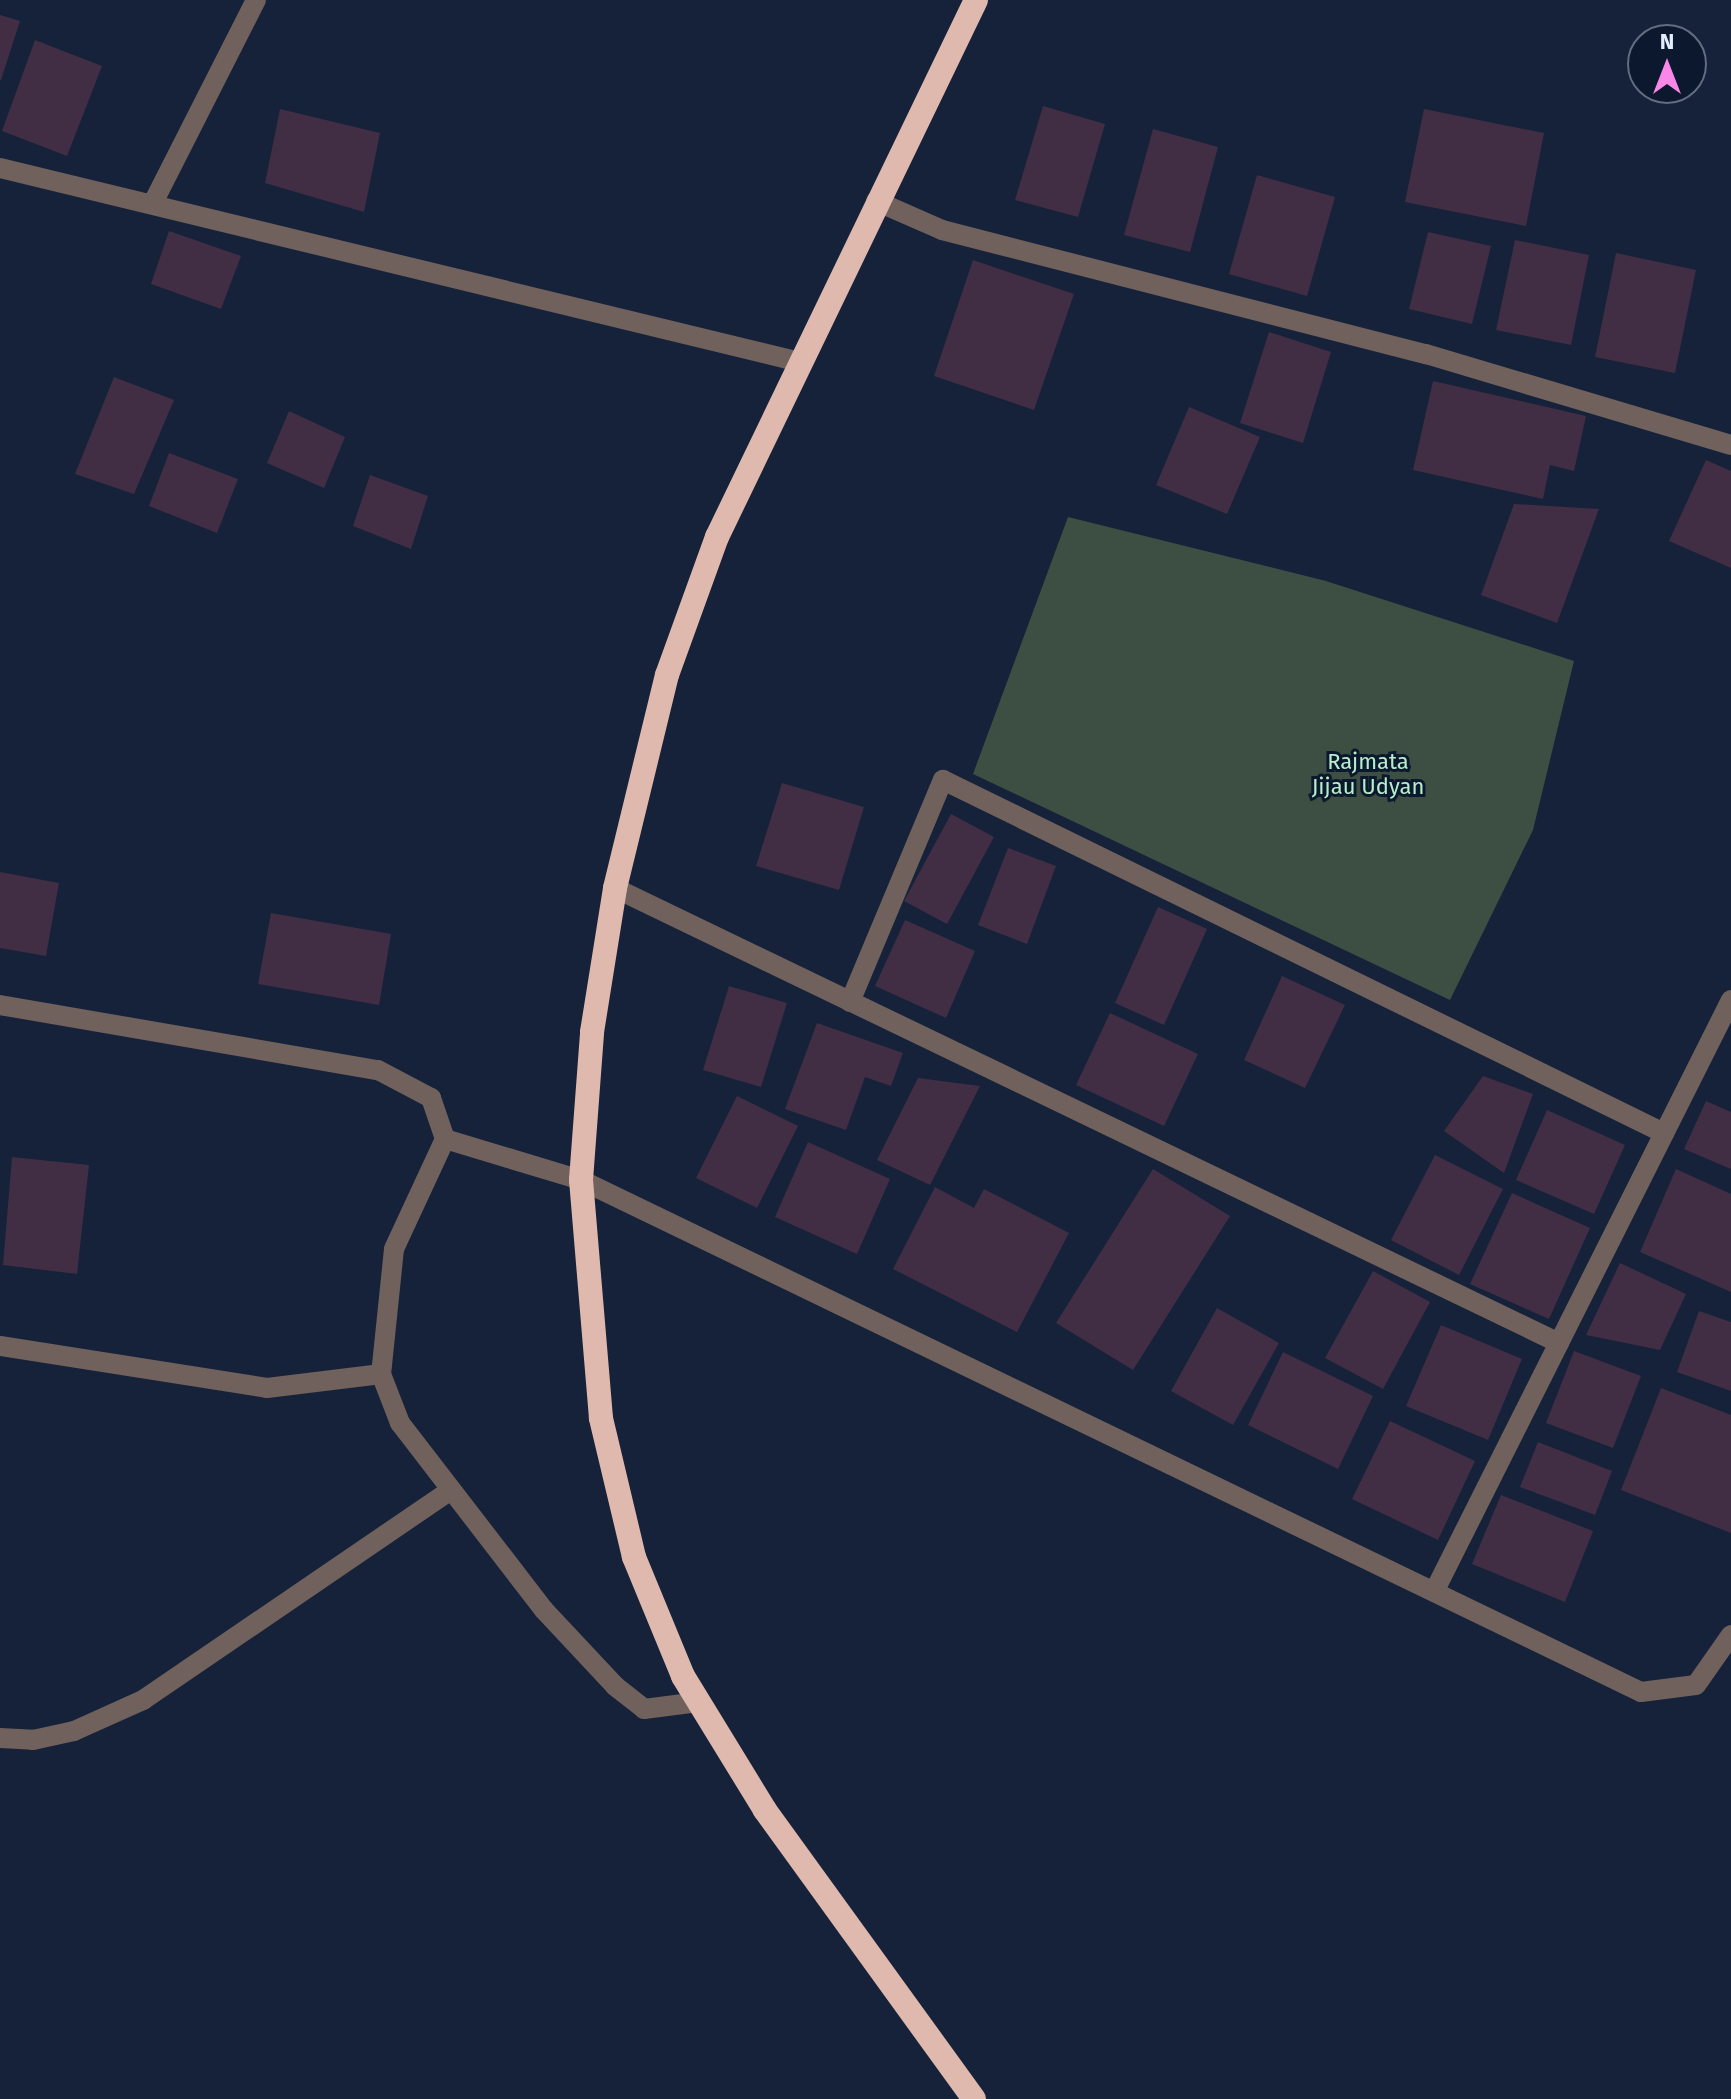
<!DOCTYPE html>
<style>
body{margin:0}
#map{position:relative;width:1731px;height:2099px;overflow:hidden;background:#152239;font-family:"Fira Sans",sans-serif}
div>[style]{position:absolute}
.green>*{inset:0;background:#3d4f43}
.building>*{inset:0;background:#412e45}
.street>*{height:20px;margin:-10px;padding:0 10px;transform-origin:10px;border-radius:10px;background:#70615c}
.highway>*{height:24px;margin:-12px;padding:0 12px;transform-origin:12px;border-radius:12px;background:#dfb9ad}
span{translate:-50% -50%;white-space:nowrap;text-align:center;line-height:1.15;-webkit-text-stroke:6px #0c182e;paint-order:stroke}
.park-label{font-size:22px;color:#b6eec9}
.north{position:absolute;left:1627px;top:24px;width:80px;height:80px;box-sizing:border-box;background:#0c182e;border:2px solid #626d81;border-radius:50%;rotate:0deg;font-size:22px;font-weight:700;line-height:32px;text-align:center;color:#e4edfd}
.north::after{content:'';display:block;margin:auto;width:28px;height:36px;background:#f987e8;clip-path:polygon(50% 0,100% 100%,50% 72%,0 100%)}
</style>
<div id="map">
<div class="green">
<i style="clip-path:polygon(1068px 517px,1326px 581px,1574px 661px,1533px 830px,1450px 1000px,973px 774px)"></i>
</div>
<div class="building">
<i style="clip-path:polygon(0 15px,20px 21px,1px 80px,0 80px)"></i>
<i style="clip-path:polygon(35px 40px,102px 66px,67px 156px,2px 131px)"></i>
<i style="clip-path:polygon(1043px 106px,1105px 124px,1078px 217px,1015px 200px)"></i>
<i style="clip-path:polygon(280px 109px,380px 133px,364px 212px,265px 183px)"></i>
<i style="clip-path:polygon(1424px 109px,1544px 133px,1526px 226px,1405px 202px)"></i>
<i style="clip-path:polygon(1153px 129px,1218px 147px,1190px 252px,1124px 235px)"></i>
<i style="clip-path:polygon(1257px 175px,1335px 197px,1307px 296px,1229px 274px)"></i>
<i style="clip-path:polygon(169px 231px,241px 256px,221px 309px,151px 284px)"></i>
<i style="clip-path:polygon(1428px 232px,1491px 246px,1472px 324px,1409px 309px)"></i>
<i style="clip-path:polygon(1515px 240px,1589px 255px,1571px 345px,1496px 330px)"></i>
<i style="clip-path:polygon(1616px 253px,1696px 270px,1675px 373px,1595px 357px)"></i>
<i style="clip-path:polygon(973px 260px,1074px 294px,1034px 410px,934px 376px)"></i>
<i style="clip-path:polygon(1269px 332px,1331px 352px,1303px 443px,1240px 423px)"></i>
<i style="clip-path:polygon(114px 377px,174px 400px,134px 494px,75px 474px)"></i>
<i style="clip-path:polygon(1433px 381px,1586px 416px,1574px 471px,1550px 465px,1543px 499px,1413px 470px)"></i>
<i style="clip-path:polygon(1189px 407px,1260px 437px,1227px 514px,1156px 485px)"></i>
<i style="clip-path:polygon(289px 411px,345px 437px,324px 488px,267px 463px)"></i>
<i style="clip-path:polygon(169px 453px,238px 479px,217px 533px,149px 506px)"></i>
<i style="clip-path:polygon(1706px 460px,1731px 471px,1731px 568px,1669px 541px)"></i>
<i style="clip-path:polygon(370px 475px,428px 496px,411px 549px,353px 526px)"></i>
<i style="clip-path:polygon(1514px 504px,1599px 509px,1557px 623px,1481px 595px)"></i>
<i style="clip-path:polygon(782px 783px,864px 807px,839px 890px,756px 866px)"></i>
<i style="clip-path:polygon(951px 814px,994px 837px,947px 924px,904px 901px)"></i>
<i style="clip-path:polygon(1008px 848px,1056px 866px,1027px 944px,978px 925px)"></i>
<i style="clip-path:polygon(0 872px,59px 883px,46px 956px,0 948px)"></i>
<i style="clip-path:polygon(1158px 907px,1207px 929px,1164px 1025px,1115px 1003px)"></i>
<i style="clip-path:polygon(271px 913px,391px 934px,379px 1005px,258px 984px)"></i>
<i style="clip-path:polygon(905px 920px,975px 951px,946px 1018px,875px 986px)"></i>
<i style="clip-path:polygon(1282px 976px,1345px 1005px,1305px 1088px,1244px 1060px)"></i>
<i style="clip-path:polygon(729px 986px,787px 1003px,761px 1087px,703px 1070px)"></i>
<i style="clip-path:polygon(1110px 1013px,1198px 1054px,1164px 1126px,1076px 1085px)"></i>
<i style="clip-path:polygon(817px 1023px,903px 1053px,891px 1086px,865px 1077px,846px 1130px,785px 1109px)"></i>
<i style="clip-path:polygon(1483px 1076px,1533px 1094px,1504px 1173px,1444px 1131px)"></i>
<i style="clip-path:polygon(918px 1078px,980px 1086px,930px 1185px,877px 1160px)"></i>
<i style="clip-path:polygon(737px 1096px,798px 1126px,757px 1208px,696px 1178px)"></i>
<i style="clip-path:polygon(1706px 1101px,1731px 1112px,1731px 1169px,1684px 1149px)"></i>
<i style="clip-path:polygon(1547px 1110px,1625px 1145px,1594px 1214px,1516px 1180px)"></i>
<i style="clip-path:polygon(808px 1142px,890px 1179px,857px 1254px,775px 1217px)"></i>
<i style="clip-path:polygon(1435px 1155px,1503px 1189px,1459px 1275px,1391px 1240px)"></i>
<i style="clip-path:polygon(12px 1157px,89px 1165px,77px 1274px,3px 1265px)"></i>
<i style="clip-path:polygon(1153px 1169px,1230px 1216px,1133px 1370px,1056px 1323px)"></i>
<i style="clip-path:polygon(1676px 1169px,1731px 1194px,1731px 1292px,1640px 1252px)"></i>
<i style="clip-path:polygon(935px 1187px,974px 1208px,984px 1189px,1069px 1233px,1017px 1332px,893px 1269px)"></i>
<i style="clip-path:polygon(1512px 1193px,1590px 1228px,1549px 1319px,1470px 1284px)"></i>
<i style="clip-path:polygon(1620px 1263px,1686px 1294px,1660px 1350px,1586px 1335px)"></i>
<i style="clip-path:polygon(1373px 1271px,1430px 1302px,1383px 1389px,1325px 1358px)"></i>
<i style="clip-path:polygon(1217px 1308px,1279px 1343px,1233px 1425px,1171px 1391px)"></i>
<i style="clip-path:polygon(1699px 1311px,1731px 1322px,1731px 1391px,1677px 1372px)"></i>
<i style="clip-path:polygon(1441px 1325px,1522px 1359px,1488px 1440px,1406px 1406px)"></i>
<i style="clip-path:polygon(1574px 1351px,1641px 1376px,1613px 1448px,1546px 1423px)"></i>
<i style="clip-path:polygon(1283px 1352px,1373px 1396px,1338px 1469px,1248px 1425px)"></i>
<i style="clip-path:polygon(1661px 1388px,1731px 1415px,1731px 1533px,1621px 1490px)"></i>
<i style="clip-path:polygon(1390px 1421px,1475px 1461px,1438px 1540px,1352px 1499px)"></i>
<i style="clip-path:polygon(1538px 1442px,1612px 1471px,1595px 1515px,1520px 1487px)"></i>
<i style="clip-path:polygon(1501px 1495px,1593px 1531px,1565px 1602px,1472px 1564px)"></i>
</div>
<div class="street">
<i style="left:0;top:168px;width:823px;rotate:13.63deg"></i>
<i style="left:154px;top:201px;width:225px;rotate:-63.1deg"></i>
<i style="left:876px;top:201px;width:72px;rotate:23.7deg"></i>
<i style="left:942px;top:230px;width:500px;rotate:14.4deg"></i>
<i style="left:1426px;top:354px;width:318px;rotate:16.6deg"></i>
<i style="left:615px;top:888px;width:1048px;rotate:25.73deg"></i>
<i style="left:850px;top:1002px;width:241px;rotate:-67.3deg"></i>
<i style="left:943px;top:780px;width:803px;rotate:26.09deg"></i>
<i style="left:0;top:1005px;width:384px;rotate:9.8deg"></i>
<i style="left:378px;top:1070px;width:60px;rotate:27.8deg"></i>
<i style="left:431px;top:1098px;width:43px;rotate:71.1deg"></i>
<i style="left:445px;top:1139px;width:121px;rotate:114.9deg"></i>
<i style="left:394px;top:1249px;width:126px;rotate:95.9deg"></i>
<i style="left:381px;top:1374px;width:53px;rotate:68.8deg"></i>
<i style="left:400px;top:1423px;width:236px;rotate:52.4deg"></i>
<i style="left:544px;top:1610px;width:104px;rotate:46.9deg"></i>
<i style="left:615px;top:1686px;width:37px;rotate:38deg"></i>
<i style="left:644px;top:1709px;width:55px;rotate:-7.3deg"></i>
<i style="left:445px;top:1139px;width:142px;rotate:16.8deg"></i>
<i style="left:581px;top:1180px;width:1177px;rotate:25.78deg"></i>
<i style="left:1641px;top:1692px;width:55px;rotate:-7.3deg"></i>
<i style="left:1696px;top:1685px;width:61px;rotate:-55deg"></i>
<i style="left:0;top:1346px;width:270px;rotate:8.9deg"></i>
<i style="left:267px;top:1388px;width:115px;rotate:-7deg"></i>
<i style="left:1435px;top:1590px;width:660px;rotate:-63.36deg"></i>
<i style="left:0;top:1738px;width:33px;rotate:3deg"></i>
<i style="left:33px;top:1740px;width:42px;rotate:-12.4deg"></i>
<i style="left:74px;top:1731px;width:76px;rotate:-24.2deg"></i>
<i style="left:143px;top:1700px;width:371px;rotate:-34.3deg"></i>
</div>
<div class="highway">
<i style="left:974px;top:2099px;width:357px;rotate:-125.9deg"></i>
<i style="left:765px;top:1810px;width:157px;rotate:-121.5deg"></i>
<i style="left:683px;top:1676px;width:129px;rotate:-112.4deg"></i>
<i style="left:634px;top:1557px;width:143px;rotate:-103.4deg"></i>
<i style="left:601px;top:1418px;width:239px;rotate:-94.8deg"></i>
<i style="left:581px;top:1180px;width:148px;rotate:-85.7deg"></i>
<i style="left:592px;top:1032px;width:146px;rotate:-80.9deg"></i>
<i style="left:615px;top:888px;width:219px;rotate:-76.3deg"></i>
<i style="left:667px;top:675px;width:147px;rotate:-70.1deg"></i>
<i style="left:717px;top:537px;width:596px;rotate:-64.25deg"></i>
</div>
<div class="park-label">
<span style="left:1368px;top:774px">Rajmata<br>Jijau Udyan</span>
</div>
<div class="north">N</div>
</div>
